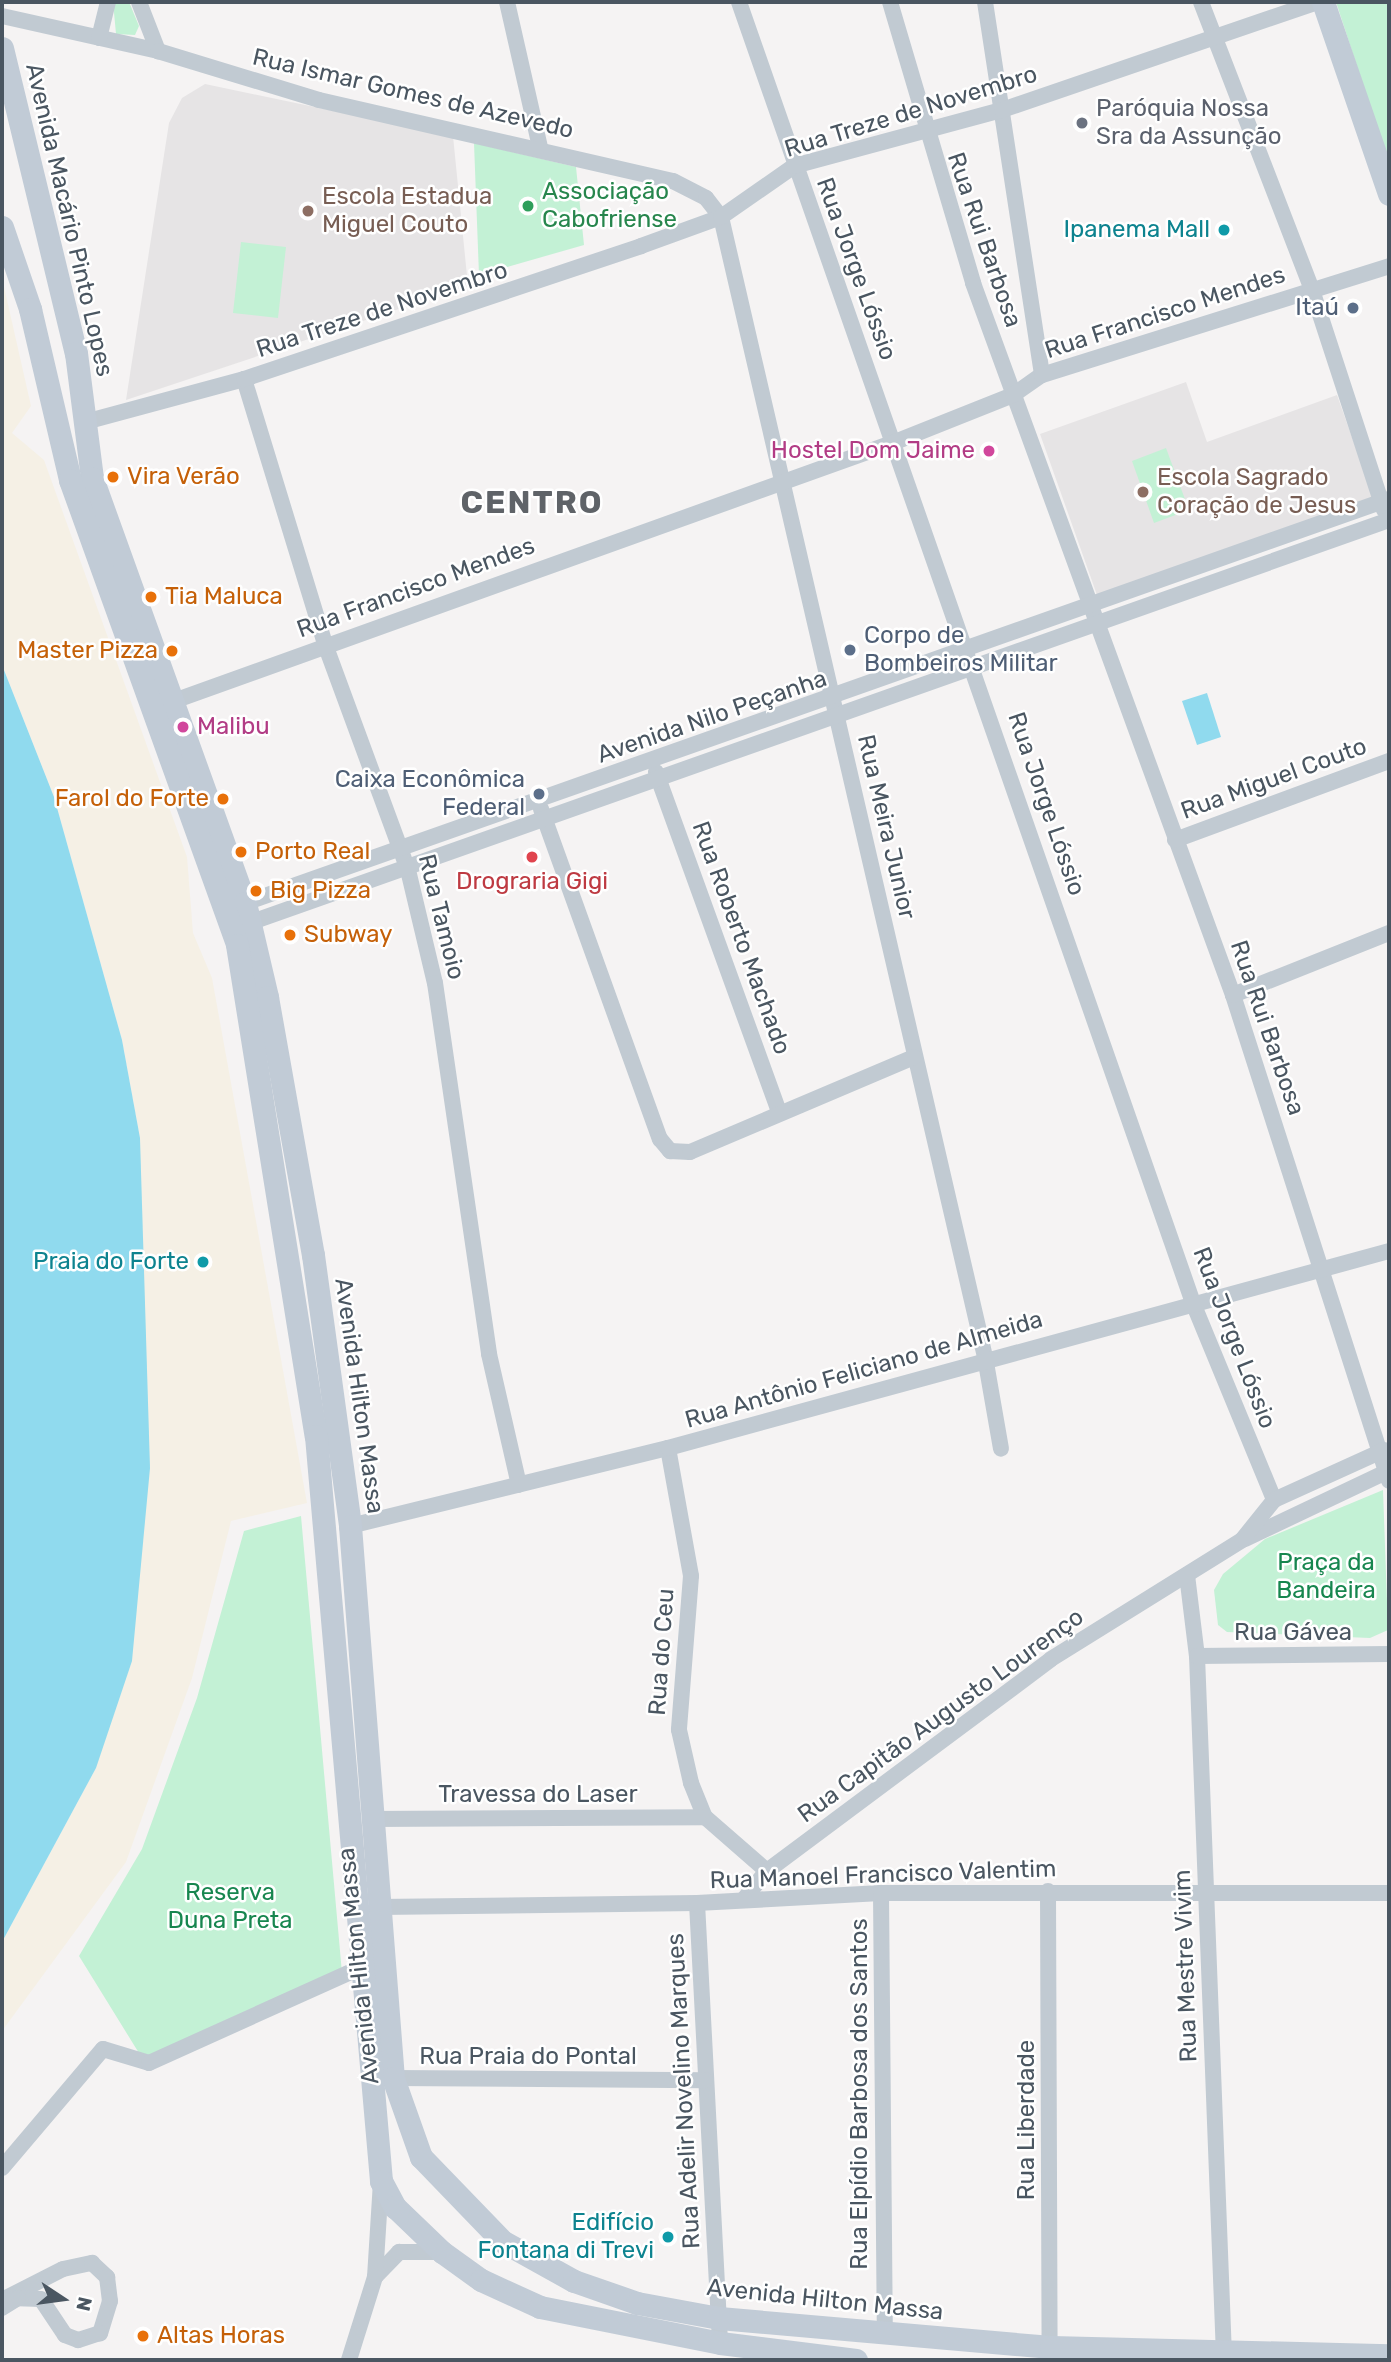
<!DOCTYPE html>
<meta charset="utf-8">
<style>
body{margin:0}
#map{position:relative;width:1391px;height:2362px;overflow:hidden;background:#f5f3f3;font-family:Rubik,sans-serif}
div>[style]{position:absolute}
.education>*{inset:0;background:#e6e4e5}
.green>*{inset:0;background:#c3f1d5}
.sand>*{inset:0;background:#f5f0e5}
.water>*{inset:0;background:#90daee}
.street>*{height:16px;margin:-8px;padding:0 8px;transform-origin:8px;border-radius:8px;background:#c1cad2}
.secondary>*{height:23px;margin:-11.5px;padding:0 11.5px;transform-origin:11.5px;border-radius:11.5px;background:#c1cbd6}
.dots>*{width:19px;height:19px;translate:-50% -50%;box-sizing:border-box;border:4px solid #fff;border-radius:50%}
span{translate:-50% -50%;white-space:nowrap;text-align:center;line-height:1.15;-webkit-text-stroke:5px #fff;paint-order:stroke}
.street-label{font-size:24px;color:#4a5661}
.worship-label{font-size:24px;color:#5b616d}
.left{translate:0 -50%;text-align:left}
.leisure-label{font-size:24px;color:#27864d}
.education-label{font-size:24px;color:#785e54}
.culture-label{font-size:24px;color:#0d838f}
.right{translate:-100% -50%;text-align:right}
.service-label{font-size:24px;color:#4e5e75}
.hotel-label{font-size:24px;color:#b23c85}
.food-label{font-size:24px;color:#c56008}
.health-label{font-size:24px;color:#be3a42}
.park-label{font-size:24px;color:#17864f}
.district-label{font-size:32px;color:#5f6368;font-weight:700;letter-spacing:2px}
.frame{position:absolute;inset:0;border:4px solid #4a5661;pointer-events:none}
.north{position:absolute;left:28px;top:2264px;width:70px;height:70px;-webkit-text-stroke:5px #fff;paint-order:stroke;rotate:103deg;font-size:19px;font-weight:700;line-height:28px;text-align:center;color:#4a5661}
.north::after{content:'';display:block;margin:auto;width:24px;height:32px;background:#4a5661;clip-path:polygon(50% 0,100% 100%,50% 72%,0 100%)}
</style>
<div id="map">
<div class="education">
<i style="clip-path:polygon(205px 84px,453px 136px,468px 286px,126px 400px,169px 123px,182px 98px)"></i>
<i style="clip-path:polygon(1186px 382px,1207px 442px,1337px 395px,1373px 497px,1097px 595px,1040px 434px)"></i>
</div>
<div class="green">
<i style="clip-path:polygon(113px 2px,129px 2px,139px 26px,135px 35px,116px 34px)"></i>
<i style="clip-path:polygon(1336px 2px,1389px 2px,1389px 164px)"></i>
<i style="clip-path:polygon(474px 143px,576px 167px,584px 245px,479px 275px)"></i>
<i style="clip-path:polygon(241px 242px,286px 247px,278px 318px,233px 313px)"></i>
<i style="clip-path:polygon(1166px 448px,1189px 510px,1154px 523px,1132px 461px)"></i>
<i style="clip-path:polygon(1383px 1490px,1388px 1630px,1370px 1638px,1227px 1632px,1218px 1625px,1214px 1590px,1223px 1574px,1265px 1539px)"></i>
<i style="clip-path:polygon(301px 1516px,342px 1973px,142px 2058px,79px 1956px,142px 1849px,197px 1698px,244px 1531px)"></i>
</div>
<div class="sand">
<i style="clip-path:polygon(2px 278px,31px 406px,12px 433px,44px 460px,187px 857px,193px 933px,212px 978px,307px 1503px,231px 1521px,192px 1678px,126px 1862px,2px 2031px,2px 1942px,96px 1768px,140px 1138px,122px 1040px,54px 797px,2px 665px)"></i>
</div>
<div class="water">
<i style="clip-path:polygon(2px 665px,54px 797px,122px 1040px,140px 1138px,150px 1468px,132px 1661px,96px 1768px,2px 1942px)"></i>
<i style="clip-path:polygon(1207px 693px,1221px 737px,1197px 745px,1182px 701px)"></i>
</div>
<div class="street">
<i style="left:139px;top:2px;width:53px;rotate:68.8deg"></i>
<i style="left:507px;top:2px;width:149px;rotate:77.2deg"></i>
<i style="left:739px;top:2px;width:1378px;rotate:70.76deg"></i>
<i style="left:1193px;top:1303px;width:213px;rotate:67.6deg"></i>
<i style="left:890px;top:2px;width:293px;rotate:73.5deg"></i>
<i style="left:973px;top:283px;width:758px;rotate:69.94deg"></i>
<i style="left:1233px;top:995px;width:510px;rotate:72.2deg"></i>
<i style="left:985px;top:2px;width:377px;rotate:81.3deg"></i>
<i style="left:1201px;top:2px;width:309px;rotate:68.9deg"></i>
<i style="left:1312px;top:290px;width:231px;rotate:71.9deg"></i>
<i style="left:2px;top:16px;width:160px;rotate:12.6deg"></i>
<i style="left:158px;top:51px;width:168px;rotate:16.9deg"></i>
<i style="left:319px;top:100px;width:363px;rotate:12.9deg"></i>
<i style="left:673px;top:181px;width:37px;rotate:27deg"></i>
<i style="left:706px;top:198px;width:24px;rotate:52deg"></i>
<i style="left:721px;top:217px;width:1170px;rotate:76.96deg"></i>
<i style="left:985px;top:1357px;width:93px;rotate:80.1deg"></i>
<i style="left:99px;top:38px;width:37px;rotate:-76deg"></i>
<i style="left:244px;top:379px;width:280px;rotate:73deg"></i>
<i style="left:326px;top:647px;width:238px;rotate:69.8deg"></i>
<i style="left:408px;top:870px;width:116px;rotate:76.6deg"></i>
<i style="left:435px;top:983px;width:375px;rotate:81.7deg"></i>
<i style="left:489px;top:1354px;width:134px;rotate:77.1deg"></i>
<i style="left:85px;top:422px;width:165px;rotate:-15.1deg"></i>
<i style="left:244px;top:379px;width:419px;rotate:-18.5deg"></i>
<i style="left:641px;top:246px;width:85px;rotate:-19.9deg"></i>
<i style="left:721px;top:217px;width:89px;rotate:-34.9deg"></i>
<i style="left:794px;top:166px;width:215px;rotate:-15.1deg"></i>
<i style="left:1002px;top:110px;width:334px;rotate:-18.9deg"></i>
<i style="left:171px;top:702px;width:769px;rotate:-19.75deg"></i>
<i style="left:895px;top:442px;width:127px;rotate:-21.7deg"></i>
<i style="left:1013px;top:395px;width:35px;rotate:-35deg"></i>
<i style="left:1042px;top:375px;width:364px;rotate:-17.4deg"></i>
<i style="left:656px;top:772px;width:362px;rotate:70.1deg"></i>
<i style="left:541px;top:809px;width:351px;rotate:70.2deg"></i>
<i style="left:660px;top:1139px;width:16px;rotate:50deg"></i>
<i style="left:670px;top:1151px;width:20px;rotate:3deg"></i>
<i style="left:690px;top:1152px;width:243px;rotate:-23deg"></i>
<i style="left:1175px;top:840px;width:228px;rotate:-20.3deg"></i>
<i style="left:245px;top:903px;width:1213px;rotate:-19.45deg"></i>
<i style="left:252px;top:922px;width:1206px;rotate:-19.47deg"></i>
<i style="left:1233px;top:995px;width:168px;rotate:-21.7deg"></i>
<i style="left:668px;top:1448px;width:130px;rotate:79.8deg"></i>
<i style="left:691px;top:1576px;width:154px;rotate:94.5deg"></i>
<i style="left:679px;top:1730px;width:54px;rotate:77.2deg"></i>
<i style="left:691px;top:1783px;width:37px;rotate:68deg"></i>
<i style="left:705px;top:1817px;width:82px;rotate:41.1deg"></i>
<i style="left:350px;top:1526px;width:327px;rotate:-13.8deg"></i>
<i style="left:668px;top:1448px;width:747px;rotate:-15.28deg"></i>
<i style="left:1245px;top:1539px;width:158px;rotate:-25.4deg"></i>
<i style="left:1187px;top:1575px;width:82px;rotate:83deg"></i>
<i style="left:1197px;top:1656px;width:700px;rotate:87.79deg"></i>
<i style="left:1197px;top:1656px;width:192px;rotate:-0.6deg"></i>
<i style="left:371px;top:1819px;width:334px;rotate:-0.3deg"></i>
<i style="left:1048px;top:1891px;width:469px;rotate:89.8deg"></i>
<i style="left:881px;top:1893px;width:442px;rotate:89.5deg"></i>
<i style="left:744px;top:1899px;width:36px;rotate:-51deg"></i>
<i style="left:767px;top:1871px;width:354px;rotate:-36.7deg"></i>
<i style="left:1051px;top:1659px;width:225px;rotate:-31.9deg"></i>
<i style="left:1242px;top:1540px;width:51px;rotate:-51.3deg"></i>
<i style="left:1274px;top:1500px;width:121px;rotate:-24.4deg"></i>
<i style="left:697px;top:1903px;width:441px;rotate:87deg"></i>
<i style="left:378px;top:1907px;width:319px;rotate:-0.7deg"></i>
<i style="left:697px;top:1903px;width:184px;rotate:-3.1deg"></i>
<i style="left:881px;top:1893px;width:508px"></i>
<i style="left:393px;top:2078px;width:312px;rotate:0.4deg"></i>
<i style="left:2px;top:2168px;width:156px;rotate:-49.7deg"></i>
<i style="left:103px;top:2049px;width:48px;rotate:16.9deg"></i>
<i style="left:149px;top:2063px;width:230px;rotate:-24.3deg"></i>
<i style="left:375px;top:2277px;width:35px;rotate:-46deg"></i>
<i style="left:399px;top:2252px;width:42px"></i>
<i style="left:2px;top:2300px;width:68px;rotate:-26.9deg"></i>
<i style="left:63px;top:2269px;width:30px;rotate:-12deg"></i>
<i style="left:92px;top:2263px;width:21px;rotate:43deg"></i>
<i style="left:107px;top:2277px;width:24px;rotate:83deg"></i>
<i style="left:110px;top:2301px;width:34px;rotate:107deg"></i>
<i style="left:100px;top:2333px;width:23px;rotate:162deg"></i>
<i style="left:78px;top:2340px;width:14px;rotate:-159deg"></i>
<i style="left:65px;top:2335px;width:43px;rotate:-123.7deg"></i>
<i style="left:41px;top:2299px;width:23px;rotate:-178deg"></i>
<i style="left:18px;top:2298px;width:19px;rotate:148deg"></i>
<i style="left:349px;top:2360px;width:87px;rotate:-72.6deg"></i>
<i style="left:375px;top:2277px;width:96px;rotate:-86.4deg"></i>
</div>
<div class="secondary">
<i style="left:1323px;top:2px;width:203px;rotate:71deg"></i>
<i style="left:2px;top:48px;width:314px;rotate:76.4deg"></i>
<i style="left:76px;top:353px;width:126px;rotate:82.7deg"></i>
<i style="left:92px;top:478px;width:452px;rotate:70.2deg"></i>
<i style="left:245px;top:903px;width:97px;rotate:76.8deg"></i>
<i style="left:267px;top:997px;width:262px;rotate:79.9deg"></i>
<i style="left:313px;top:1255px;width:274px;rotate:82.2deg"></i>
<i style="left:350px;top:1526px;width:554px;rotate:85.55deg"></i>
<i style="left:393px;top:2078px;width:84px;rotate:70.5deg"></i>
<i style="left:421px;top:2157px;width:117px;rotate:46deg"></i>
<i style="left:502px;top:2241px;width:82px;rotate:29.1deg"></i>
<i style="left:574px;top:2281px;width:67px;rotate:19.2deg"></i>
<i style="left:637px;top:2303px;width:83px;rotate:10.4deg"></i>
<i style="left:719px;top:2318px;width:333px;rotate:5deg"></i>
<i style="left:1051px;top:2347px;width:338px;rotate:1.4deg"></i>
<i style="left:2px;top:227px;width:87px;rotate:71.1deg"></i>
<i style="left:30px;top:309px;width:176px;rotate:76.8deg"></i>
<i style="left:70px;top:480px;width:494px;rotate:70.2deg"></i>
<i style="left:237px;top:945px;width:497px;rotate:80.9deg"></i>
<i style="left:316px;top:1436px;width:748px;rotate:85.01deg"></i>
<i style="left:381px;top:2181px;width:30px;rotate:62deg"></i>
<i style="left:395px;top:2207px;width:65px;rotate:43.8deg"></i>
<i style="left:442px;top:2252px;width:48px;rotate:35.7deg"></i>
<i style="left:481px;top:2280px;width:65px;rotate:24.6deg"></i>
<i style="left:540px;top:2307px;width:184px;rotate:11.3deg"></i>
<i style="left:720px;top:2343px;width:137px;rotate:7.1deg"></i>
</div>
<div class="dots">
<i style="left:1082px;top:123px;background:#6b7280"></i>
<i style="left:528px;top:206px;background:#2e9e5b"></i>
<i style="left:308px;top:211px;background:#8d6e63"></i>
<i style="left:1224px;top:230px;background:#0f9aa8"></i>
<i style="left:1353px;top:308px;background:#5c6f8a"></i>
<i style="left:989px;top:451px;background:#d1479c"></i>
<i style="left:113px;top:477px;background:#e8710a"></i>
<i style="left:1143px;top:492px;background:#8d6e63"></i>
<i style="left:151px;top:597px;background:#e8710a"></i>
<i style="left:850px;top:650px;background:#5c6f8a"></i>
<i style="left:172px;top:651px;background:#e8710a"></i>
<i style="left:183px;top:727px;background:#d1479c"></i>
<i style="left:539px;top:794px;background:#5c6f8a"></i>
<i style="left:223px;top:799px;background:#e8710a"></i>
<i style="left:241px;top:852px;background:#e8710a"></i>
<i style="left:532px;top:857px;background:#e0444e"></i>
<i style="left:256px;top:891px;background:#e8710a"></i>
<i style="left:290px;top:935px;background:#e8710a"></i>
<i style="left:203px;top:1262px;background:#0f9aa8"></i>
<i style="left:668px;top:2237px;background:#0f9aa8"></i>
<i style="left:143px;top:2336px;background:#e8710a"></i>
</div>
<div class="street-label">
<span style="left:413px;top:94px;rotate:13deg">Rua Ismar Gomes de Azevedo</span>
<span style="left:911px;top:112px;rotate:-17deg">Rua Treze de Novembro</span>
<span style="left:69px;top:220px;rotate:77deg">Avenida Macário Pinto Lopes</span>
<span style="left:984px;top:240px;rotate:71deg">Rua Rui Barbosa</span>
<span style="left:856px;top:269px;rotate:70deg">Rua Jorge Lóssio</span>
<span style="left:382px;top:310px;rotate:-18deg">Rua Treze de Novembro</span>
<span style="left:1165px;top:313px;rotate:-18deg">Rua Francisco Mendes</span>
<span style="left:416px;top:588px;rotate:-20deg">Rua Francisco Mendes</span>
<span style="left:712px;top:717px;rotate:-19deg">Avenida Nilo Peçanha</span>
<span style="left:1274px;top:779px;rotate:-20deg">Rua Miguel Couto</span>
<span style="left:1046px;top:804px;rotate:71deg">Rua Jorge Lóssio</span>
<span style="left:886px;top:827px;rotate:77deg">Rua Meira Junior</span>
<span style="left:441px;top:917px;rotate:76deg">Rua Tamoio</span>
<span style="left:741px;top:938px;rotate:70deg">Rua Roberto Machado</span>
<span style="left:1267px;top:1028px;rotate:71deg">Rua Rui Barbosa</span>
<span style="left:1234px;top:1338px;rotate:69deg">Rua Jorge Lóssio</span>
<span style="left:864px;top:1370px;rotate:-16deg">Rua Antônio Feliciano de Almeida</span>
<span style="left:359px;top:1396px;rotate:82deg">Avenida Hilton Massa</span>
<span style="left:1293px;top:1633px">Rua Gávea</span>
<span style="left:662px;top:1652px;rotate:-86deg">Rua do Ceu</span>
<span style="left:941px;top:1716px;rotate:-36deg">Rua Capitão Augusto Lourenço</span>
<span style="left:538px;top:1795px">Travessa do Laser</span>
<span style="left:883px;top:1875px;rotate:-2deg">Rua Manoel Francisco Valentim</span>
<span style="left:359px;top:1966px;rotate:-96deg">Avenida Hilton Massa</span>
<span style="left:1186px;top:1966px;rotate:-92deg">Rua Mestre Vivim</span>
<span style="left:528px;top:2057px">Rua Praia do Pontal</span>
<span style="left:684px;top:2091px;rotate:-93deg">Rua Adelir Novelino Marques</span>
<span style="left:860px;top:2094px;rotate:-90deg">Rua Elpídio Barbosa dos Santos</span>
<span style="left:1027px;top:2120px;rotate:-90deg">Rua Liberdade</span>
<span style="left:825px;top:2300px;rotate:6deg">Avenida Hilton Massa</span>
</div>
<div class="worship-label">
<span class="left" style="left:1096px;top:123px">Paróquia Nossa<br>Sra da Assunção</span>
</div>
<div class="leisure-label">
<span class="left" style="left:542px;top:206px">Associação<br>Cabofriense</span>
</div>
<div class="education-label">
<span class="left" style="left:322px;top:211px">Escola Estadua<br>Miguel Couto</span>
<span class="left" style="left:1157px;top:492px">Escola Sagrado<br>Coração de Jesus</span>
</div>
<div class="culture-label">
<span class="right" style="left:1210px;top:230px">Ipanema Mall</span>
<span class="right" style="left:189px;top:1262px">Praia do Forte</span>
<span class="right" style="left:654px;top:2237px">Edifício<br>Fontana di Trevi</span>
</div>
<div class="service-label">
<span class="right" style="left:1339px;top:308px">Itaú</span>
<span class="left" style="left:864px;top:650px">Corpo de<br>Bombeiros Militar</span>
<span class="right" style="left:525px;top:794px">Caixa Econômica<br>Federal</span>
</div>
<div class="hotel-label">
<span class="right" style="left:975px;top:451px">Hostel Dom Jaime</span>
<span class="left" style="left:197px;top:727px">Malibu</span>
</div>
<div class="food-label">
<span class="left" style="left:127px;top:477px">Vira Verão</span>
<span class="left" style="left:165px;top:597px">Tia Maluca</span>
<span class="right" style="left:158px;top:651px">Master Pizza</span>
<span class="right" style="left:209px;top:799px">Farol do Forte</span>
<span class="left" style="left:255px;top:852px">Porto Real</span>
<span class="left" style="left:270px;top:891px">Big Pizza</span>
<span class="left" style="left:304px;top:935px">Subway</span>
<span class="left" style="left:157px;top:2336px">Altas Horas</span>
</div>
<div class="health-label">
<span style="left:532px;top:882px">Drograria Gigi</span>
</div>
<div class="park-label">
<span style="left:1326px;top:1577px">Praça da<br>Bandeira</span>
<span style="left:230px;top:1907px">Reserva<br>Duna Preta</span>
</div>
<div class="district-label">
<span style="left:532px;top:502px">CENTRO</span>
</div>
<div class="frame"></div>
<div class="north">N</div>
</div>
